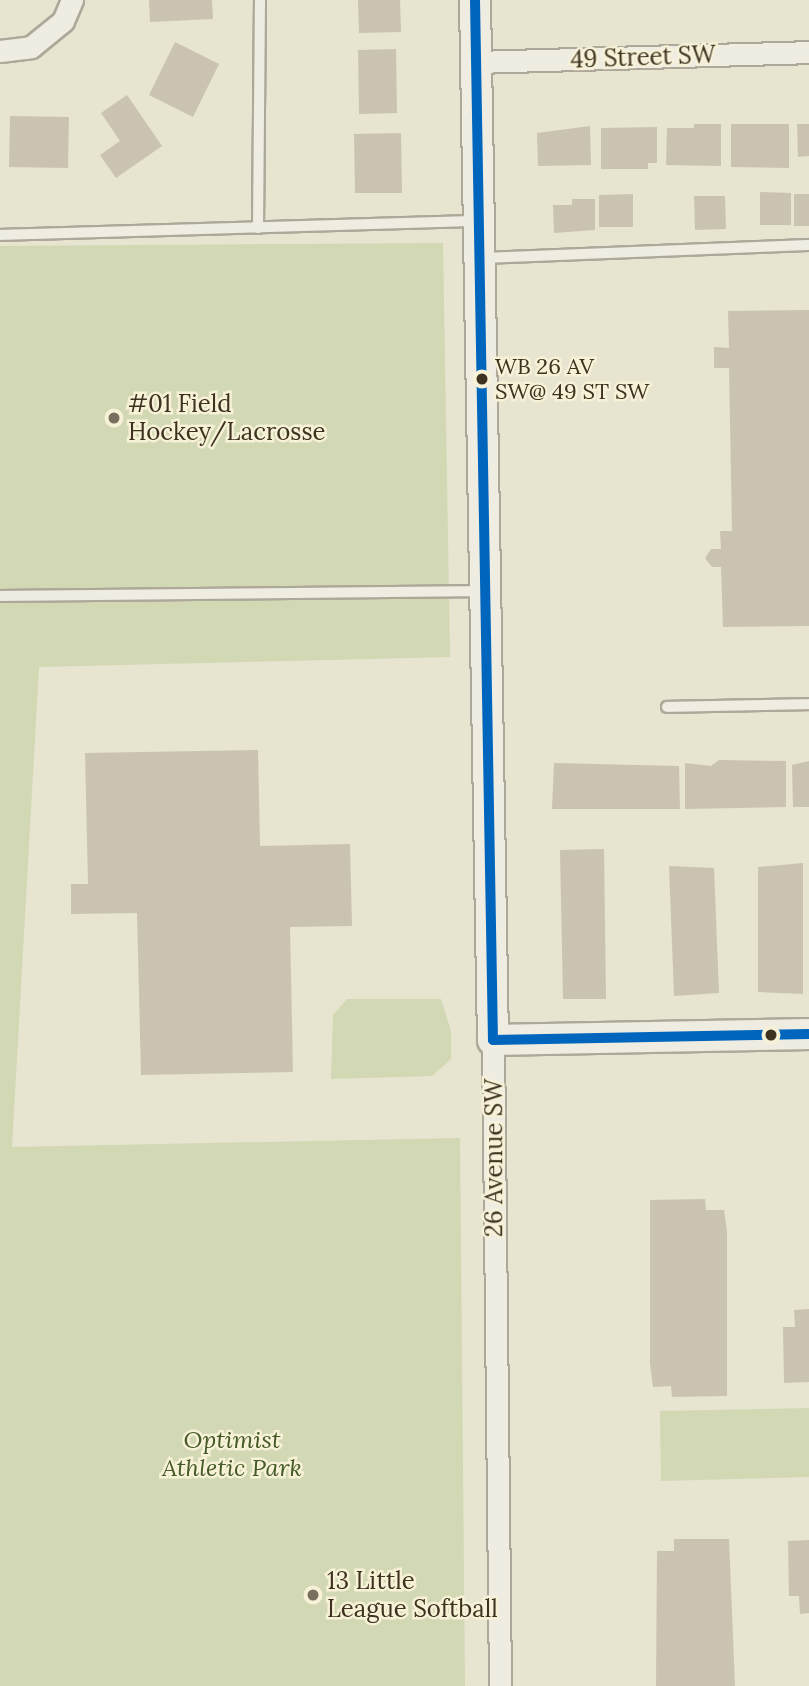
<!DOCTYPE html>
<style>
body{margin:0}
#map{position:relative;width:809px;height:1686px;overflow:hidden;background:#e7e4d0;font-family:Lora,serif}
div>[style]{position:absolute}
.green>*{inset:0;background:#d2d8b3}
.building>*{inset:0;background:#cbc3b1}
.roads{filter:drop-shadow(2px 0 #ada899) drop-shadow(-2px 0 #ada899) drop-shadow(0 2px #ada899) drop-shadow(0 -2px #ada899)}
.lane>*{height:10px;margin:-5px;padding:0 5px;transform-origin:5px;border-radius:5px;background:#efece2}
.street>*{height:21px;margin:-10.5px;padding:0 10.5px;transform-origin:10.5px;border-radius:10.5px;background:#efece2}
.secondary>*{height:30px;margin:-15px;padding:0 15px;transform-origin:15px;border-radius:15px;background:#efece2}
.bus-1>*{height:10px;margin:-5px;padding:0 5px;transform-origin:5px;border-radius:5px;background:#0065bd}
.dots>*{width:19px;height:19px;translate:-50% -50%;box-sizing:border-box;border:4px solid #f7f2d7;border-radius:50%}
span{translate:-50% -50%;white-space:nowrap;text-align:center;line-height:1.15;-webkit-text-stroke:5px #f7f2d7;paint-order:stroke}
.bus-label{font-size:22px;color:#3d3220}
.left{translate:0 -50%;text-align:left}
.street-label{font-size:24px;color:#3d3220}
.poi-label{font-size:24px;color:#3d3220}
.park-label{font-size:24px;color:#455a26;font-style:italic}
</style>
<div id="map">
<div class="green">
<i style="clip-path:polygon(443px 243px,450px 657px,39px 667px,12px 1147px,460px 1138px,465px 1686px,0 1686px,0 246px)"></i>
<i style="clip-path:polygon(347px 999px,441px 999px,451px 1031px,451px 1059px,432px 1076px,331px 1079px,333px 1015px)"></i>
<i style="clip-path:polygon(809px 1408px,809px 1477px,661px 1481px,660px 1411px)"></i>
</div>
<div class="building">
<i style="clip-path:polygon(149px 0,212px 0,213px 19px,150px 22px)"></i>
<i style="clip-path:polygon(358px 0,400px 0,401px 32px,359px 33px)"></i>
<i style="clip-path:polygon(175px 42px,219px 64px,193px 117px,149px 95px)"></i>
<i style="clip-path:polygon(396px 49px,397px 113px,359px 114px,358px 50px)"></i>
<i style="clip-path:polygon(127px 95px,162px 146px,116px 178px,100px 155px,120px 141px,101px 113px)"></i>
<i style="clip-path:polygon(10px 116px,69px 117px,68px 168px,9px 167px)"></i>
<i style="clip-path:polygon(694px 124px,721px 124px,721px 166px,666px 165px,667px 128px,694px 128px)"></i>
<i style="clip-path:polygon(731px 124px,789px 124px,789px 168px,731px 167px)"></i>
<i style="clip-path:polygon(797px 124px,809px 124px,809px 156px,798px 157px)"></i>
<i style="clip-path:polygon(590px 126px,591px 165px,538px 166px,537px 133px)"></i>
<i style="clip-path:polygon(657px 127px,657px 163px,648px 163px,648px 169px,601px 169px,601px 128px)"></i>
<i style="clip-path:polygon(401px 133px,402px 193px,355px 193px,354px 134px)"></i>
<i style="clip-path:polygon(760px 192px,791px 193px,791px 225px,760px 225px)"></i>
<i style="clip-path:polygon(633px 194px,633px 227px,599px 227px,599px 195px)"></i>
<i style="clip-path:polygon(794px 194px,809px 194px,809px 226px,794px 226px)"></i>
<i style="clip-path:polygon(694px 196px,725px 196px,726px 229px,695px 230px)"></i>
<i style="clip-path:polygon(572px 199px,595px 199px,595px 230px,554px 233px,553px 205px,572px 205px)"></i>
<i style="clip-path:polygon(809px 310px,809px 626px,723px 627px,721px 567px,712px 567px,705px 558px,711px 549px,721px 549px,720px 531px,732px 531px,729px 368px,714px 368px,714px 347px,729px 348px,728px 311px)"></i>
<i style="clip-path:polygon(258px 750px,260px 846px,350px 844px,352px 926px,290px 927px,293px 1072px,141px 1075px,137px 913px,71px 914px,71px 884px,88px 884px,85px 753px)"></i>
<i style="clip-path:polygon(719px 760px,786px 761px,786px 807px,685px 809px,685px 763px,711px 766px)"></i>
<i style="clip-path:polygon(809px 761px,809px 807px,793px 807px,792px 765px)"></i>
<i style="clip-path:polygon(554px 763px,679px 766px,680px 809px,552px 809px)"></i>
<i style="clip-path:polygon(604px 849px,606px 999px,563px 999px,560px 850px)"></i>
<i style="clip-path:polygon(803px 863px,803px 994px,758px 992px,758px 867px)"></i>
<i style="clip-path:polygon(669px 866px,714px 868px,719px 993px,674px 996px)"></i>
<i style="clip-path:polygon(705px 1199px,706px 1210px,724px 1210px,727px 1232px,727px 1396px,672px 1397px,671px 1386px,653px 1387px,650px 1364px,650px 1200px)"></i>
<i style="clip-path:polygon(809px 1309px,809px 1382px,784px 1383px,783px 1327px,795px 1327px,794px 1310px)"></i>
<i style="clip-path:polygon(674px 1539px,729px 1539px,735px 1686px,656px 1686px,657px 1551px,674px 1551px)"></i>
<i style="clip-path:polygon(809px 1540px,809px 1613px,800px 1614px,799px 1596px,789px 1596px,788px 1541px)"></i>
</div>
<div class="roads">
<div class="lane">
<i style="left:258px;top:228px;width:228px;rotate:-89.5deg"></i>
<i style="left:0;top:235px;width:476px;rotate:-1.7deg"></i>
<i style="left:482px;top:258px;width:327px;rotate:-2.3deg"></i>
<i style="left:0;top:596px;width:484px;rotate:-0.6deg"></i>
<i style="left:667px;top:707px;width:142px;rotate:-1.2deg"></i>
</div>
<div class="street">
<i style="left:0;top:51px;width:31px;rotate:-7deg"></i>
<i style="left:31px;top:47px;width:41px;rotate:-39.1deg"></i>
<i style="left:63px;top:21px;width:23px;rotate:-67deg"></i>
<i style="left:476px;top:62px;width:333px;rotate:-1.7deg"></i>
<i style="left:493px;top:1040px;width:646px;rotate:89.38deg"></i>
</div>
<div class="secondary">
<i style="left:475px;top:0;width:1040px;rotate:89.01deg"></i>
<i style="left:493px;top:1040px;width:316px;rotate:-1.1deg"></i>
</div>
</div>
<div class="bus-1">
<i style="left:475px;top:0;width:1040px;rotate:89.01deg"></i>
<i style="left:493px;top:1040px;width:316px;rotate:-1.1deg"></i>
</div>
<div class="dots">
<i style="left:482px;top:379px;background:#3d3220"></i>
<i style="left:114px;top:418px;background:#78705e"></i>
<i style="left:771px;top:1035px;background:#3d3220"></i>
<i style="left:313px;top:1595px;background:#78705e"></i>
</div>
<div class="bus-label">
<span class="left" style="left:495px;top:379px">WB 26 AV<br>SW@ 49 ST SW</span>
</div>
<div class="street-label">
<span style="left:643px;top:57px;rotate:-2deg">49 Street SW</span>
<span style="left:494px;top:1158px;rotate:-90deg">26 Avenue SW</span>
</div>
<div class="poi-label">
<span class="left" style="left:128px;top:418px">#01 Field<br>Hockey/Lacrosse</span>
<span class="left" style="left:327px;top:1595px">13 Little<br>League Softball</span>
</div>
<div class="park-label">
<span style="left:232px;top:1454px">Optimist<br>Athletic Park</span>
</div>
</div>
